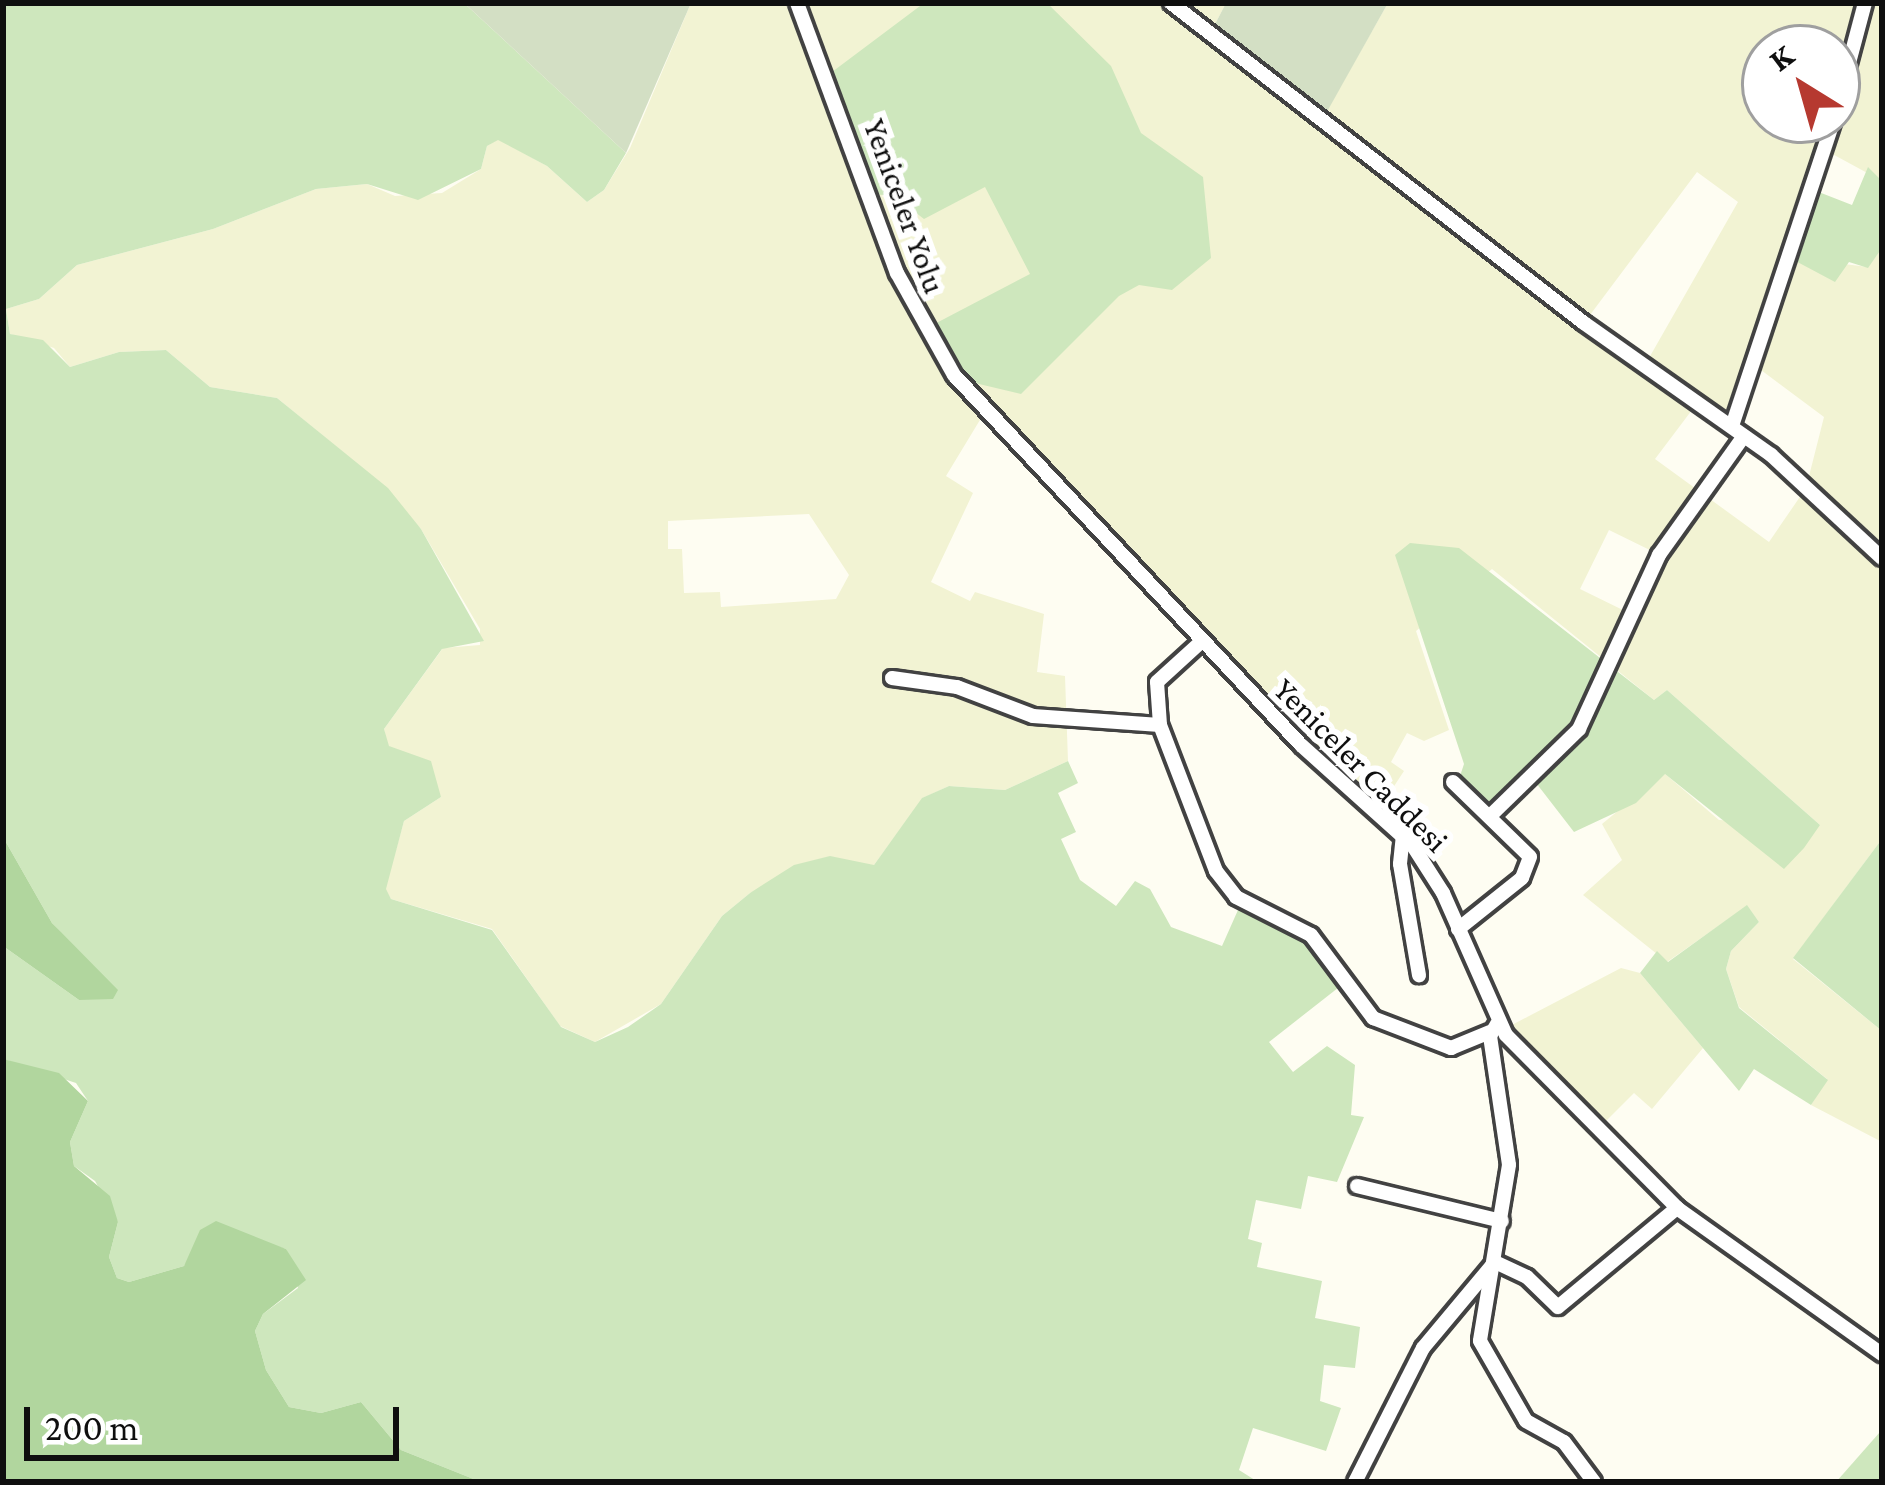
<!DOCTYPE html>
<style>
body{margin:0}
#map{position:relative;width:1885px;height:1485px;overflow:hidden;background:#fefdf2;font-family:"Crimson Pro",serif}
div>[style]{position:absolute}
.farmland>*{inset:0;background:#f2f3d3}
.green>*{inset:0;background:#cee7bd}
.forest>*{inset:0;background:#b1d69e}
.cemetery>*{inset:0;background:#d3dfc4}
.roads{filter:drop-shadow(3px 0 #424242) drop-shadow(-3px 0 #424242) drop-shadow(0 3px #424242) drop-shadow(0 -3px #424242)}
.minor>*{height:14px;margin:-7px;padding:0 7px;transform-origin:7px;border-radius:7px;background:#fff}
span{translate:-50% -50%;white-space:nowrap;text-align:center;line-height:1.15;-webkit-text-stroke:12px #fff;paint-order:stroke}
.street-label{font-size:33px;color:#0f0f0f}
.frame{position:absolute;inset:0;border:6px solid #0f0f0f;pointer-events:none}
.north{position:absolute;left:1741px;top:24px;width:120px;height:120px;box-sizing:border-box;background:#fff;border:3px solid #9f9f9f;border-radius:50%;rotate:323deg;font-size:33px;font-weight:700;line-height:48px;text-align:center;color:#0f0f0f}
.north::after{content:'';display:block;margin:auto;width:42px;height:54px;background:#b63930;clip-path:polygon(50% 0,100% 100%,50% 72%,0 100%)}
.scale{position:absolute;left:24px;top:1407px;width:375px;height:54px;box-sizing:border-box;border:6px solid #0f0f0f;border-top:0;padding-left:15px;font-size:36px;line-height:42px;white-space:nowrap;color:#0f0f0f;-webkit-text-stroke:9px #fff;paint-order:stroke}
</style>
<div id="map">
<div class="farmland">
<i style="clip-path:polygon(evenodd,691px 3px,1226px 3px,1212px 30px,1323px 117px,1388px 3px,1882px 3px,1882px 181px,1825px 150px,1788px 257px,1868px 267px,1882px 248px,1882px 839px,1793px 959px,1882px 1031px,1882px 1142px,1811px 1105px,1827px 1079px,1739px 1007px,1726px 969px,1731px 951px,1759px 922px,1747px 906px,1667px 962px,1583px 895px,1622px 860px,1602px 824px,1664px 773px,1719px 820px,1820px 825px,1667px 690px,1654px 700px,1492px 569px,1416px 631px,1449px 730px,1424px 741px,1407px 733px,1391px 762px,1404px 771px,1377px 812px,1301px 745px,986px 410px,946px 476px,973px 493px,931px 582px,970px 601px,975px 592px,1044px 614px,1037px 672px,1065px 676px,1068px 761px,1005px 790px,949px 786px,923px 798px,874px 865px,750px 893px,722px 916px,661px 1004px,595px 1042px,560px 1026px,492px 929px,391px 899px,385px 889px,404px 821px,441px 797px,386px 743px,384px 729px,443px 648px,480px 645px,480px 629px,421px 529px,372px 476px,277px 398px,210px 387px,166px 350px,119px 352px,70px 367px,54px 348px,10px 334px,6px 309px,39px 299px,77px 265px,213px 229px,316px 189px,367px 184px,395px 196px,442px 193px,481px 169px,487px 146px,498px 139px,547px 166px,587px 202px,604px 190px,630px 148px,691px 3px,1765px 48px,1837px 48px,1837px 120px,1765px 120px,1765px 48px,691px 3px,1697px 172px,1738px 202px,1645px 365px,1584px 323px,1697px 172px,691px 3px,1753px 364px,1824px 417px,1806px 488px,1769px 542px,1655px 459px,1698px 402px,1732px 426px,1753px 364px,691px 3px,809px 514px,849px 575px,836px 599px,721px 607px,720px 592px,684px 593px,682px 549px,668px 549px,668px 521px,809px 514px,691px 3px,1609px 530px,1658px 554px,1629px 613px,1580px 589px,1609px 530px)"></i>
<i style="clip-path:polygon(1621px 968px,1640px 973px,1703px 1048px,1652px 1109px,1634px 1093px,1598px 1129px,1508px 1027px)"></i>
</div>
<div class="green">
<i style="clip-path:polygon(3px 3px,464px 3px,626px 153px,604px 190px,587px 202px,547px 166px,498px 140px,487px 146px,481px 169px,418px 200px,367px 184px,316px 189px,213px 229px,77px 265px,39px 299px,6px 309px,10px 334px,43px 340px,70px 367px,119px 352px,166px 350px,210px 387px,277px 398px,388px 488px,421px 529px,484px 641px,442px 649px,384px 729px,389px 746px,431px 761px,441px 797px,404px 821px,386px 889px,391px 899px,492px 930px,561px 1027px,595px 1042px,628px 1027px,661px 1004px,722px 916px,750px 893px,794px 865px,830px 856px,874px 865px,922px 798px,949px 786px,1005px 790px,1068px 761px,1078px 783px,1058px 793px,1076px 832px,1061px 839px,1080px 880px,1116px 906px,1135px 881px,1150px 889px,1171px 927px,1222px 946px,1242px 901px,1304px 930px,1343px 984px,1269px 1042px,1293px 1072px,1327px 1046px,1355px 1065px,1351px 1115px,1364px 1117px,1337px 1182px,1308px 1176px,1301px 1209px,1256px 1200px,1248px 1239px,1262px 1243px,1257px 1267px,1322px 1281px,1315px 1318px,1360px 1327px,1355px 1368px,1324px 1365px,1320px 1401px,1341px 1408px,1326px 1451px,1253px 1428px,1239px 1470px,1258px 1482px,481px 1482px,401px 1450px,361px 1402px,321px 1413px,289px 1407px,266px 1370px,255px 1331px,263px 1314px,298px 1288px,286px 1249px,248px 1238px,197px 1246px,184px 1266px,129px 1282px,117px 1278px,109px 1257px,118px 1222px,95px 1181px,74px 1166px,70px 1142px,88px 1101px,76px 1083px,3px 1059px,3px 946px,79px 1000px,86px 960px,52px 923px,3px 837px)"></i>
<i style="clip-path:polygon(924px 3px,1047px 3px,1111px 66px,1141px 133px,1203px 177px,1211px 258px,1172px 290px,1139px 285px,1119px 296px,1021px 394px,958px 379px,923px 330px,1030px 274px,985px 187px,924px 219px,894px 196px,873px 194px,828px 75px)"></i>
<i style="clip-path:polygon(1868px 167px,1882px 181px,1882px 248px,1868px 268px,1849px 262px,1835px 282px,1788px 257px,1811px 189px,1852px 205px)"></i>
<i style="clip-path:polygon(1410px 543px,1459px 548px,1654px 700px,1667px 690px,1820px 825px,1804px 848px,1784px 869px,1665px 774px,1636px 803px,1574px 832px,1533px 779px,1491px 815px,1457px 785px,1464px 764px,1395px 555px)"></i>
<i style="clip-path:polygon(1882px 839px,1882px 1031px,1793px 958px)"></i>
<i style="clip-path:polygon(1747px 905px,1759px 922px,1731px 951px,1726px 969px,1739px 1008px,1828px 1080px,1811px 1105px,1754px 1069px,1739px 1091px,1640px 973px,1657px 951px,1668px 962px)"></i>
<i style="clip-path:polygon(1880px 1432px,1882px 1482px,1836px 1482px)"></i>
</div>
<div class="forest">
<i style="clip-path:polygon(3px 837px,52px 923px,118px 990px,113px 999px,79px 1000px,3px 946px)"></i>
<i style="clip-path:polygon(3px 1059px,59px 1073px,88px 1101px,70px 1142px,74px 1166px,110px 1196px,118px 1222px,109px 1257px,117px 1278px,129px 1282px,184px 1266px,200px 1230px,216px 1221px,286px 1249px,306px 1280px,263px 1314px,255px 1331px,266px 1370px,289px 1407px,321px 1413px,361px 1402px,401px 1450px,481px 1482px,3px 1482px)"></i>
</div>
<div class="cemetery">
<i style="clip-path:polygon(464px 3px,691px 3px,626px 153px)"></i>
<i style="clip-path:polygon(1226px 3px,1388px 3px,1324px 117px,1212px 30px)"></i>
</div>
<div class="roads">
<div class="minor">
<i style="left:797px;top:3px;width:288px;rotate:69.7deg"></i>
<i style="left:897px;top:273px;width:117px;rotate:60.8deg"></i>
<i style="left:954px;top:375px;width:507px;rotate:46.84deg"></i>
<i style="left:1301px;top:745px;width:151px;rotate:42deg"></i>
<i style="left:1413px;top:846px;width:56px;rotate:57.4deg"></i>
<i style="left:1443px;top:893px;width:155px;rotate:66.1deg"></i>
<i style="left:1506px;top:1035px;width:243px;rotate:45.3deg"></i>
<i style="left:1677px;top:1208px;width:252px;rotate:35.5deg"></i>
<i style="left:1171px;top:3px;width:522px;rotate:37.77deg"></i>
<i style="left:1584px;top:323px;width:229px;rotate:35.2deg"></i>
<i style="left:1771px;top:455px;width:151px;rotate:42.9deg"></i>
<i style="left:1837px;top:108px;width:109px;rotate:-75.1deg"></i>
<i style="left:1732px;top:426px;width:323px;rotate:-71.6deg"></i>
<i style="left:892px;top:678px;width:66px;rotate:7.9deg"></i>
<i style="left:957px;top:687px;width:81px;rotate:20.9deg"></i>
<i style="left:1033px;top:716px;width:127px;rotate:4.1deg"></i>
<i style="left:1160px;top:725px;width:43px;rotate:-94deg"></i>
<i style="left:1157px;top:682px;width:61px;rotate:-42.3deg"></i>
<i style="left:1160px;top:725px;width:156px;rotate:69deg"></i>
<i style="left:1216px;top:871px;width:33px;rotate:52deg"></i>
<i style="left:1236px;top:897px;width:84px;rotate:26.9deg"></i>
<i style="left:1311px;top:935px;width:104px;rotate:53.2deg"></i>
<i style="left:1373px;top:1018px;width:84px;rotate:21deg"></i>
<i style="left:1451px;top:1048px;width:42px;rotate:-22.3deg"></i>
<i style="left:1453px;top:782px;width:107px;rotate:44.2deg"></i>
<i style="left:1530px;top:857px;width:22px;rotate:111deg"></i>
<i style="left:1522px;top:878px;width:82px;rotate:141.4deg"></i>
<i style="left:1491px;top:815px;width:123px;rotate:-44.3deg"></i>
<i style="left:1579px;top:729px;width:192px;rotate:-65.3deg"></i>
<i style="left:1659px;top:555px;width:146px;rotate:-54.5deg"></i>
<i style="left:1403px;top:835px;width:29px;rotate:96deg"></i>
<i style="left:1400px;top:864px;width:113px;rotate:80.3deg"></i>
<i style="left:1497px;top:1024px;width:14px;rotate:120deg"></i>
<i style="left:1490px;top:1036px;width:130px;rotate:81.6deg"></i>
<i style="left:1509px;top:1165px;width:178px;rotate:99.4deg"></i>
<i style="left:1480px;top:1341px;width:92px;rotate:60.1deg"></i>
<i style="left:1526px;top:1421px;width:43px;rotate:28.9deg"></i>
<i style="left:1564px;top:1442px;width:50px;rotate:53.1deg"></i>
<i style="left:1357px;top:1186px;width:149px;rotate:13.6deg"></i>
<i style="left:1355px;top:1482px;width:150px;rotate:-63.1deg"></i>
<i style="left:1423px;top:1348px;width:112px;rotate:-50.1deg"></i>
<i style="left:1495px;top:1262px;width:35px;rotate:25deg"></i>
<i style="left:1527px;top:1277px;width:43px;rotate:44.1deg"></i>
<i style="left:1558px;top:1307px;width:155px;rotate:-39.8deg"></i>
</div>
</div>
<div class="street-label">
<span style="left:905px;top:206px;rotate:70deg">Yeniceler Yolu</span>
<span style="left:1361px;top:765px;rotate:45deg">Yeniceler Caddesi</span>
</div>
<div class="frame"></div>
<div class="north">K</div>
<div class="scale">200 m</div>
</div>
